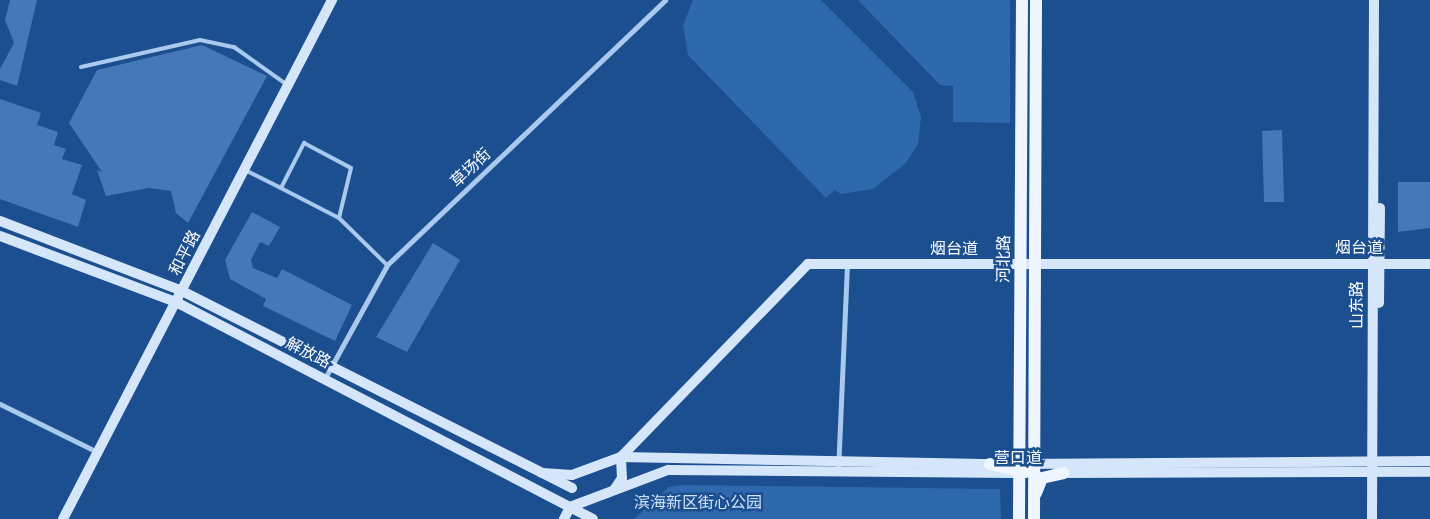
<!DOCTYPE html>
<meta charset="utf-8">
<style>
body{margin:0}
#map{position:relative;width:1430px;height:519px;overflow:hidden;background:#1b4f8f;font-family:"Public Sans","Noto Sans SC",sans-serif}
div>[style]{position:absolute}
.green>*{inset:0;background:#2e69ad}
.building>*{inset:0;background:#4478b7}
.lane>*{height:4px;margin:-2px;padding:0 2px;transform-origin:2px;border-radius:2px;background:#a9c9ee}
.street>*{height:5px;margin:-2.5px;padding:0 2.5px;transform-origin:2.5px;border-radius:2.5px;background:#a9c9ee}
.secondary>*{height:10px;margin:-5px;padding:0 5px;transform-origin:5px;border-radius:5px;background:#d6e6fa}
.primary>*{height:12px;margin:-6px;padding:0 6px;transform-origin:6px;border-radius:6px;background:#f0f6ff}
span{translate:-50% -50%;white-space:nowrap;text-align:center;line-height:1.15;-webkit-text-stroke:5px #1b4f8f;paint-order:stroke}
.street-label{font-size:16px;color:#fff}
.park-label{font-size:16px;color:#cfe3fa}
</style>
<div id="map">
<div class="green">
<i style="clip-path:polygon(693px 0,821px 0,913px 92px,921px 117px,918px 144px,906px 163px,873px 189px,841px 194px,835px 190px,826px 198px,688px 55px,683px 25px)"></i>
<i style="clip-path:polygon(858px 0,1010px 0,1010px 123px,953px 122px,953px 86px,940px 85px)"></i>
<i style="clip-path:polygon(682px 485px,1000px 489px,1001px 519px,634px 519px,669px 487px)"></i>
</div>
<div class="building">
<i style="clip-path:polygon(10px 0,37px 0,17px 86px,0 80px,0 69px,14px 43px,5px 20px)"></i>
<i style="clip-path:polygon(202px 45px,267px 76px,188px 223px,176px 213px,171px 191px,149px 188px,106px 196px,97px 170px,102px 172px,69px 123px,97px 70px)"></i>
<i style="clip-path:polygon(0 99px,41px 113px,37px 125px,58px 132px,54px 145px,66px 149px,62px 159px,82px 165px,72px 194px,86px 200px,78px 227px,0 199px)"></i>
<i style="clip-path:polygon(1282px 130px,1284px 202px,1264px 202px,1262px 131px)"></i>
<i style="clip-path:polygon(1398px 182px,1430px 182px,1430px 228px,1398px 232px)"></i>
<i style="clip-path:polygon(252px 212px,280px 227px,269px 246px,260px 242px,251px 260px,253px 268px,277px 278px,282px 269px,352px 305px,335px 341px,263px 306px,266px 299px,230px 279px,225px 260px)"></i>
<i style="clip-path:polygon(433px 243px,460px 260px,407px 352px,376px 337px)"></i>
</div>
<div class="lane">
<i style="left:81px;top:67px;width:122px;rotate:-12.8deg"></i>
<i style="left:200px;top:40px;width:35px;rotate:12deg"></i>
<i style="left:234px;top:47px;width:64px;rotate:35.4deg"></i>
<i style="left:245px;top:170px;width:40px;rotate:26.6deg"></i>
<i style="left:339px;top:218px;width:65px;rotate:-152.7deg"></i>
<i style="left:281px;top:188px;width:51px;rotate:-62.9deg"></i>
<i style="left:304px;top:143px;width:53px;rotate:28deg"></i>
<i style="left:351px;top:168px;width:51px;rotate:103.5deg"></i>
<i style="left:339px;top:218px;width:67px;rotate:44.4deg"></i>
</div>
<div class="street">
<i style="left:325px;top:378px;width:129px;rotate:-61.2deg"></i>
<i style="left:387px;top:265px;width:384px;rotate:-43.6deg"></i>
<i style="left:0;top:404px;width:108px;rotate:26.3deg"></i>
<i style="left:838px;top:471px;width:207px;rotate:-87.5deg"></i>
</div>
<div class="secondary">
<i style="left:0;top:221px;width:195px;rotate:21deg"></i>
<i style="left:182px;top:291px;width:437px;rotate:26.8deg"></i>
<i style="left:0;top:236px;width:188px;rotate:20.6deg"></i>
<i style="left:176px;top:302px;width:470px;rotate:27.5deg"></i>
<i style="left:1379px;top:303px;width:95px;rotate:-89.4deg"></i>
<i style="left:621px;top:457px;width:376px;rotate:1.1deg"></i>
<i style="left:1014px;top:464px;width:416px;rotate:-0.4deg"></i>
<i style="left:542px;top:473px;width:30px;rotate:4deg"></i>
<i style="left:572px;top:475px;width:52px;rotate:-20.2deg"></i>
<i style="left:621px;top:457px;width:269px;rotate:-45.9deg"></i>
<i style="left:808px;top:264px;width:622px"></i>
<i style="left:1056px;top:473px;width:374px;rotate:-0.2deg"></i>
<i style="left:614px;top:490px;width:14px;rotate:-56deg"></i>
<i style="left:622px;top:478px;width:21px;rotate:-93deg"></i>
<i style="left:570px;top:507px;width:105px;rotate:-20.7deg"></i>
<i style="left:668px;top:470px;width:346px;rotate:0.5deg"></i>
<i style="left:63px;top:519px;width:585px;rotate:-62.6deg"></i>
<i style="left:564px;top:519px;width:13px;rotate:-63deg"></i>
<i style="left:1372px;top:519px;width:519px;rotate:-89.78deg"></i>
</div>
<div class="primary">
<i style="left:990px;top:464px;width:36px;rotate:13deg"></i>
<i style="left:1036px;top:493px;width:16px;rotate:-68deg"></i>
<i style="left:1042px;top:478px;width:22px;rotate:-13deg"></i>
<i style="left:1019px;top:519px;width:519px;rotate:-89.67deg"></i>
<i style="left:1034px;top:519px;width:519px;rotate:-89.78deg"></i>
</div>
<div class="street-label">
<span style="left:471px;top:168px;rotate:-43deg">草场街</span>
<span style="left:1359px;top:248px">烟台道</span>
<span style="left:954px;top:249px">烟台道</span>
<span style="left:185px;top:253px;rotate:-63deg">和平路</span>
<span style="left:1004px;top:259px;rotate:-89deg">河北路</span>
<span style="left:1357px;top:305px;rotate:-90deg">山东路</span>
<span style="left:308px;top:353px;rotate:27deg">解放路</span>
<span style="left:1018px;top:458px">营口道</span>
</div>
<div class="park-label">
<span style="left:698px;top:503px">滨海新区街心公园</span>
</div>
</div>
